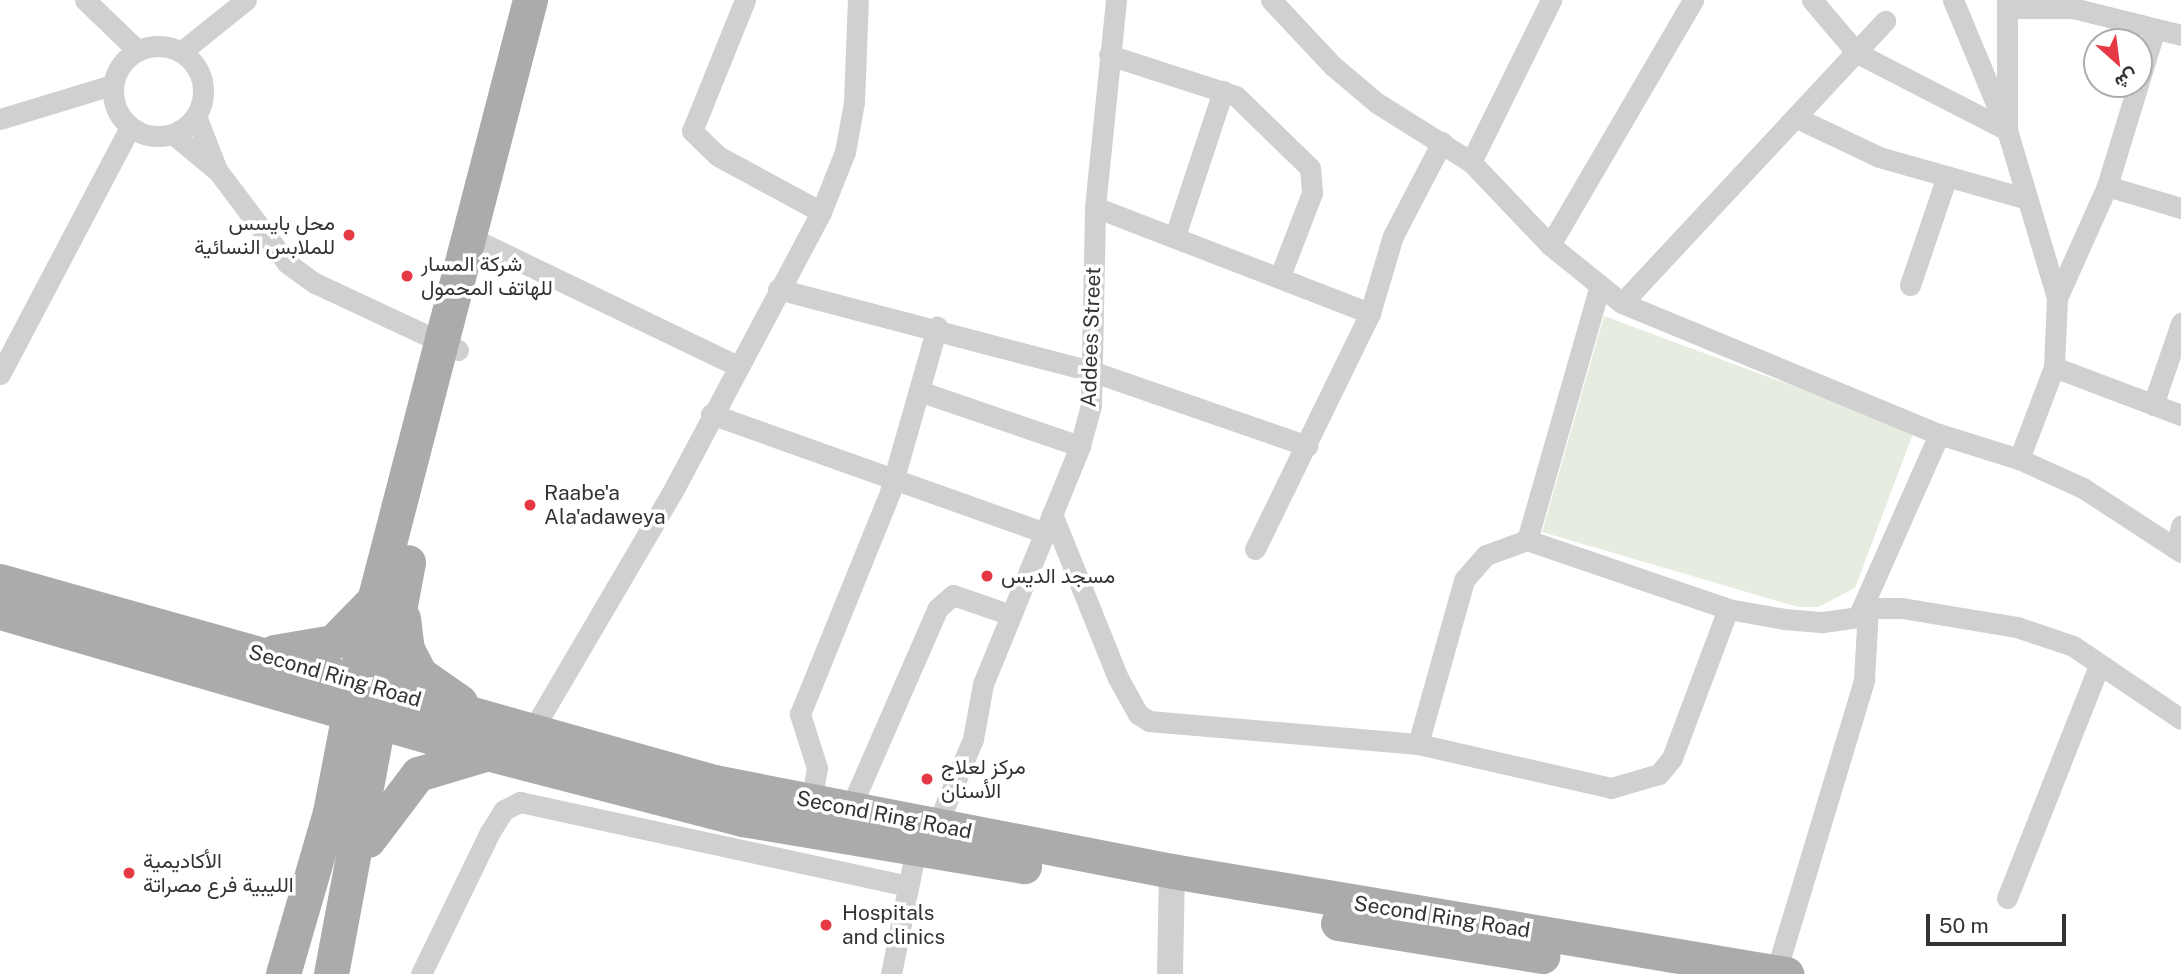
<!DOCTYPE html>
<meta charset="utf-8">
<style>
body{margin:0}
#map{position:relative;width:2181px;height:974px;overflow:hidden;background:#fff;font-family:"Public Sans",Vazirmatn,sans-serif}
div>[style]{position:absolute}
.green>*{inset:0;background:#e6ecdf}
.minor>*{height:21px;margin:-10.5px;padding:0 10.5px;transform-origin:10.5px;border-radius:10.5px;background:#d0d0d0}
.minor>.ring{margin:-10.5px;padding:0;box-sizing:content-box;background:none;border:21px solid #d0d0d0;border-radius:50%}
.tertiary>*{height:26px;margin:-13px;padding:0 13px;transform-origin:13px;border-radius:13px;background:#d0d0d0}
.primary>*{height:35px;margin:-17.5px;padding:0 17.5px;transform-origin:17.5px;border-radius:17.5px;background:#ababab}
.dots>*{width:19px;height:19px;translate:-50% -50%;box-sizing:border-box;border:4px solid #fff;border-radius:50%}
span{translate:-50% -50%;white-space:nowrap;text-align:center;line-height:1.15;-webkit-text-stroke:7px #fff;paint-order:stroke}
.poi-label{font-size:21px;color:#333}
.right{translate:-100% -50%;text-align:right}
.left{translate:0 -50%;text-align:left}
.street-label{font-size:21px;color:#333}
.north{position:absolute;left:2083px;top:28px;width:70px;height:70px;box-sizing:border-box;background:#fff;border:2px solid #adadad;border-radius:50%;rotate:152deg;font-size:19px;font-weight:700;line-height:28px;text-align:center;color:#333}
.north::after{content:'';display:block;margin:auto;width:24px;height:32px;background:#e63946;clip-path:polygon(50% 0,100% 100%,50% 72%,0 100%)}
.scale{position:absolute;left:1926px;top:914px;width:140px;height:32px;box-sizing:border-box;border:4px solid #333;border-top:0;padding-left:9px;font-size:21px;line-height:24px;white-space:nowrap;color:#333;-webkit-text-stroke:5px #fff;paint-order:stroke}
</style>
<div id="map">
<div class="green">
<i style="clip-path:polygon(1604px 316px,1914px 431px,1855px 588px,1818px 607px,1798px 607px,1542px 532px)"></i>
</div>
<div class="minor">
<i style="left:85px;top:0;width:72px;rotate:43.9deg"></i>
<i style="left:745px;top:0;width:141px;rotate:112deg"></i>
<i style="left:692px;top:131px;width:36px;rotate:44deg"></i>
<i style="left:718px;top:156px;width:117px;rotate:28.5deg"></i>
<i style="left:1271px;top:0;width:91px;rotate:46.8deg"></i>
<i style="left:1333px;top:66px;width:57px;rotate:40.1deg"></i>
<i style="left:1377px;top:103px;width:111px;rotate:32.1deg"></i>
<i style="left:1471px;top:162px;width:115px;rotate:46.4deg"></i>
<i style="left:1550px;top:245px;width:92px;rotate:38.9deg"></i>
<i style="left:1622px;top:303px;width:343px;rotate:22.5deg"></i>
<i style="left:1939px;top:434px;width:84px;rotate:17.4deg"></i>
<i style="left:2019px;top:459px;width:70px;rotate:24.4deg"></i>
<i style="left:2083px;top:488px;width:117px;rotate:33.1deg"></i>
<i style="left:1812px;top:0;width:70px;rotate:49.7deg"></i>
<i style="left:1857px;top:53px;width:169px;rotate:27.2deg"></i>
<i style="left:2007px;top:130px;width:130px;rotate:-90deg"></i>
<i style="left:1953px;top:0;width:141px;rotate:67.4deg"></i>
<i style="left:2007px;top:130px;width:175px;rotate:73.4deg"></i>
<i style="left:2057px;top:298px;width:69px;rotate:92.5deg"></i>
<i style="left:2054px;top:367px;width:98px;rotate:110.8deg"></i>
<i style="left:2007px;top:8px;width:66px"></i>
<i style="left:2073px;top:8px;width:111px;rotate:14deg"></i>
<i class="ring" style="left:113px;top:46px;width:69px;height:69px"></i>
<i style="left:181px;top:52px;width:83px;rotate:-38.7deg"></i>
<i style="left:1109px;top:55px;width:133px;rotate:17.9deg"></i>
<i style="left:1236px;top:96px;width:103px;rotate:44.2deg"></i>
<i style="left:1310px;top:168px;width:25px;rotate:85deg"></i>
<i style="left:1312px;top:193px;width:89px;rotate:111.1deg"></i>
<i style="left:196px;top:116px;width:58px;rotate:68.7deg"></i>
<i style="left:217px;top:170px;width:116px;rotate:53deg"></i>
<i style="left:287px;top:263px;width:34px;rotate:36deg"></i>
<i style="left:315px;top:283px;width:158px;rotate:25.1deg"></i>
<i style="left:1797px;top:118px;width:91px;rotate:25.4deg"></i>
<i style="left:1879px;top:157px;width:154px;rotate:15.8deg"></i>
<i style="left:0;top:119px;width:117px;rotate:-16.9deg"></i>
<i style="left:173px;top:134px;width:55px;rotate:39.8deg"></i>
<i style="left:1471px;top:162px;width:181px;rotate:-63.7deg"></i>
<i style="left:2107px;top:186px;width:77px;rotate:16.6deg"></i>
<i style="left:1095px;top:207px;width:295px;rotate:21.1deg"></i>
<i style="left:1175px;top:236px;width:153px;rotate:-71.7deg"></i>
<i style="left:482px;top:243px;width:281px;rotate:25.7deg"></i>
<i style="left:1550px;top:245px;width:284px;rotate:-59.7deg"></i>
<i style="left:1910px;top:285px;width:112px;rotate:-71.2deg"></i>
<i style="left:778px;top:289px;width:324px;rotate:14.7deg"></i>
<i style="left:1091px;top:371px;width:229px;rotate:19.1deg"></i>
<i style="left:2057px;top:298px;width:123px;rotate:-65.9deg"></i>
<i style="left:2107px;top:186px;width:161px;rotate:-73deg"></i>
<i style="left:1622px;top:303px;width:386px;rotate:-47deg"></i>
<i style="left:2054px;top:367px;width:136px;rotate:20.7deg"></i>
<i style="left:0;top:374px;width:279px;rotate:-62.2deg"></i>
<i style="left:919px;top:391px;width:170px;rotate:18.9deg"></i>
<i style="left:2153px;top:405px;width:87px;rotate:-71.1deg"></i>
<i style="left:711px;top:414px;width:355px;rotate:19.6deg"></i>
<i style="left:1052px;top:514px;width:177px;rotate:68.1deg"></i>
<i style="left:1118px;top:678px;width:41px;rotate:60.9deg"></i>
<i style="left:1138px;top:714px;width:13px;rotate:32deg"></i>
<i style="left:1149px;top:721px;width:270px;rotate:4.9deg"></i>
<i style="left:1418px;top:744px;width:198px;rotate:12.8deg"></i>
<i style="left:1611px;top:788px;width:50px;rotate:-16.3deg"></i>
<i style="left:1659px;top:774px;width:21px;rotate:-51deg"></i>
<i style="left:1672px;top:758px;width:159px;rotate:-69.4deg"></i>
<i style="left:1527px;top:540px;width:264px;rotate:-74deg"></i>
<i style="left:2176px;top:548px;width:23px;rotate:-77deg"></i>
<i style="left:1255px;top:549px;width:263px;rotate:-64deg"></i>
<i style="left:1370px;top:313px;width:80px;rotate:-73.4deg"></i>
<i style="left:1393px;top:236px;width:106px;rotate:-62.5deg"></i>
<i style="left:1858px;top:617px;width:200px;rotate:-66.1deg"></i>
<i style="left:532px;top:731px;width:283px;rotate:-59.6deg"></i>
<i style="left:675px;top:487px;width:311px;rotate:-62deg"></i>
<i style="left:821px;top:212px;width:65px;rotate:-68.2deg"></i>
<i style="left:845px;top:152px;width:51px;rotate:-79.8deg"></i>
<i style="left:854px;top:102px;width:102px;rotate:-87.8deg"></i>
<i style="left:1418px;top:744px;width:170px;rotate:-74.3deg"></i>
<i style="left:1464px;top:580px;width:33px;rotate:-49deg"></i>
<i style="left:1486px;top:555px;width:44px;rotate:-20.1deg"></i>
<i style="left:1527px;top:540px;width:213px;rotate:18.9deg"></i>
<i style="left:1728px;top:609px;width:58px;rotate:10deg"></i>
<i style="left:1785px;top:619px;width:38px;rotate:5deg"></i>
<i style="left:1823px;top:622px;width:35px;rotate:-8deg"></i>
<i style="left:1858px;top:617px;width:13px;rotate:-42deg"></i>
<i style="left:1868px;top:608px;width:34px"></i>
<i style="left:1902px;top:608px;width:117px;rotate:9.4deg"></i>
<i style="left:2017px;top:627px;width:59px;rotate:18.7deg"></i>
<i style="left:2073px;top:646px;width:130px;rotate:34.1deg"></i>
<i style="left:811px;top:802px;width:35px;rotate:-80deg"></i>
<i style="left:817px;top:768px;width:57px;rotate:-107.5deg"></i>
<i style="left:800px;top:714px;width:240px;rotate:-67.9deg"></i>
<i style="left:890px;top:492px;width:172px;rotate:-74.1deg"></i>
<i style="left:850px;top:809px;width:219px;rotate:-66.4deg"></i>
<i style="left:938px;top:608px;width:20px;rotate:-41deg"></i>
<i style="left:953px;top:595px;width:61px;rotate:19deg"></i>
<i style="left:2007px;top:898px;width:247px;rotate:-68.4deg"></i>
<i style="left:1776px;top:972px;width:305px;rotate:-73.2deg"></i>
<i style="left:1864px;top:680px;width:72px;rotate:-86.8deg"></i>
<i style="left:421px;top:974px;width:158px;rotate:-64.1deg"></i>
<i style="left:490px;top:832px;width:26px;rotate:-58deg"></i>
<i style="left:504px;top:810px;width:18px;rotate:-27deg"></i>
<i style="left:520px;top:802px;width:396px;rotate:12.2deg"></i>
<i style="left:891px;top:974px;width:128px;rotate:-78.8deg"></i>
<i style="left:916px;top:848px;width:31px;rotate:-48deg"></i>
<i style="left:937px;top:825px;width:93px;rotate:-67.3deg"></i>
<i style="left:973px;top:739px;width:56px;rotate:-79.7deg"></i>
<i style="left:983px;top:684px;width:257px;rotate:-67.8deg"></i>
<i style="left:1080px;top:446px;width:42px;rotate:-75deg"></i>
<i style="left:1091px;top:405px;width:198px;rotate:-88.8deg"></i>
<i style="left:1095px;top:207px;width:208px;rotate:-84.2deg"></i>
</div>
<div class="tertiary">
<i style="left:1170px;top:974px;width:103px;rotate:-88.9deg"></i>
</div>
<div class="primary">
<i style="left:0;top:581px;width:742px;rotate:15.72deg"></i>
<i style="left:714px;top:782px;width:467px;rotate:11deg"></i>
<i style="left:1172px;top:871px;width:623px;rotate:9.52deg"></i>
<i style="left:0;top:612px;width:507px;rotate:16.15deg"></i>
<i style="left:487px;top:753px;width:263px;rotate:14.5deg"></i>
<i style="left:742px;top:819px;width:286px;rotate:9.5deg"></i>
<i style="left:403px;top:618px;width:31px;rotate:83deg"></i>
<i style="left:407px;top:649px;width:28px;rotate:63deg"></i>
<i style="left:420px;top:674px;width:49px;rotate:35deg"></i>
<i style="left:274px;top:652px;width:60px;rotate:-9.6deg"></i>
<i style="left:333px;top:642px;width:56px;rotate:-45.7deg"></i>
<i style="left:368px;top:840px;width:83px;rotate:-52.9deg"></i>
<i style="left:418px;top:774px;width:70px;rotate:-16.6deg"></i>
<i style="left:1338px;top:923px;width:207px;rotate:9.2deg"></i>
<i style="left:283px;top:974px;width:169px;rotate:-73.8deg"></i>
<i style="left:330px;top:812px;width:164px;rotate:-79.1deg"></i>
<i style="left:361px;top:651px;width:673px;rotate:-75.45deg"></i>
<i style="left:331px;top:974px;width:419px;rotate:-79.4deg"></i>
</div>
<div class="dots">
<i style="left:349px;top:235px;background:#e63946"></i>
<i style="left:407px;top:276px;background:#e63946"></i>
<i style="left:530px;top:505px;background:#e63946"></i>
<i style="left:987px;top:576px;background:#e63946"></i>
<i style="left:927px;top:779px;background:#e63946"></i>
<i style="left:129px;top:873px;background:#e63946"></i>
<i style="left:826px;top:925px;background:#e63946"></i>
</div>
<div class="poi-label">
<span class="right" style="left:335px;top:235px">محل بايسس<br>للملابس النسائية</span>
<span class="left" style="left:421px;top:276px">شركة المسار<br>للهاتف المحمول</span>
<span class="left" style="left:544px;top:505px">Raabe'a<br>Ala'adaweya</span>
<span class="left" style="left:1001px;top:576px">مسجد الديس</span>
<span class="left" style="left:941px;top:779px">مركز لعلاج<br>الأسنان</span>
<span class="left" style="left:143px;top:873px">الأكاديمية<br>الليبية فرع مصراتة</span>
<span class="left" style="left:842px;top:925px">Hospitals<br>and clinics</span>
</div>
<div class="street-label">
<span style="left:1091px;top:337px;rotate:-88deg">Addees Street</span>
<span style="left:335px;top:676px;rotate:16deg">Second Ring Road</span>
<span style="left:884px;top:815px;rotate:11deg">Second Ring Road</span>
<span style="left:1442px;top:917px;rotate:9deg">Second Ring Road</span>
</div>
<div class="north">ش</div>
<div class="scale">50 m</div>
</div>
